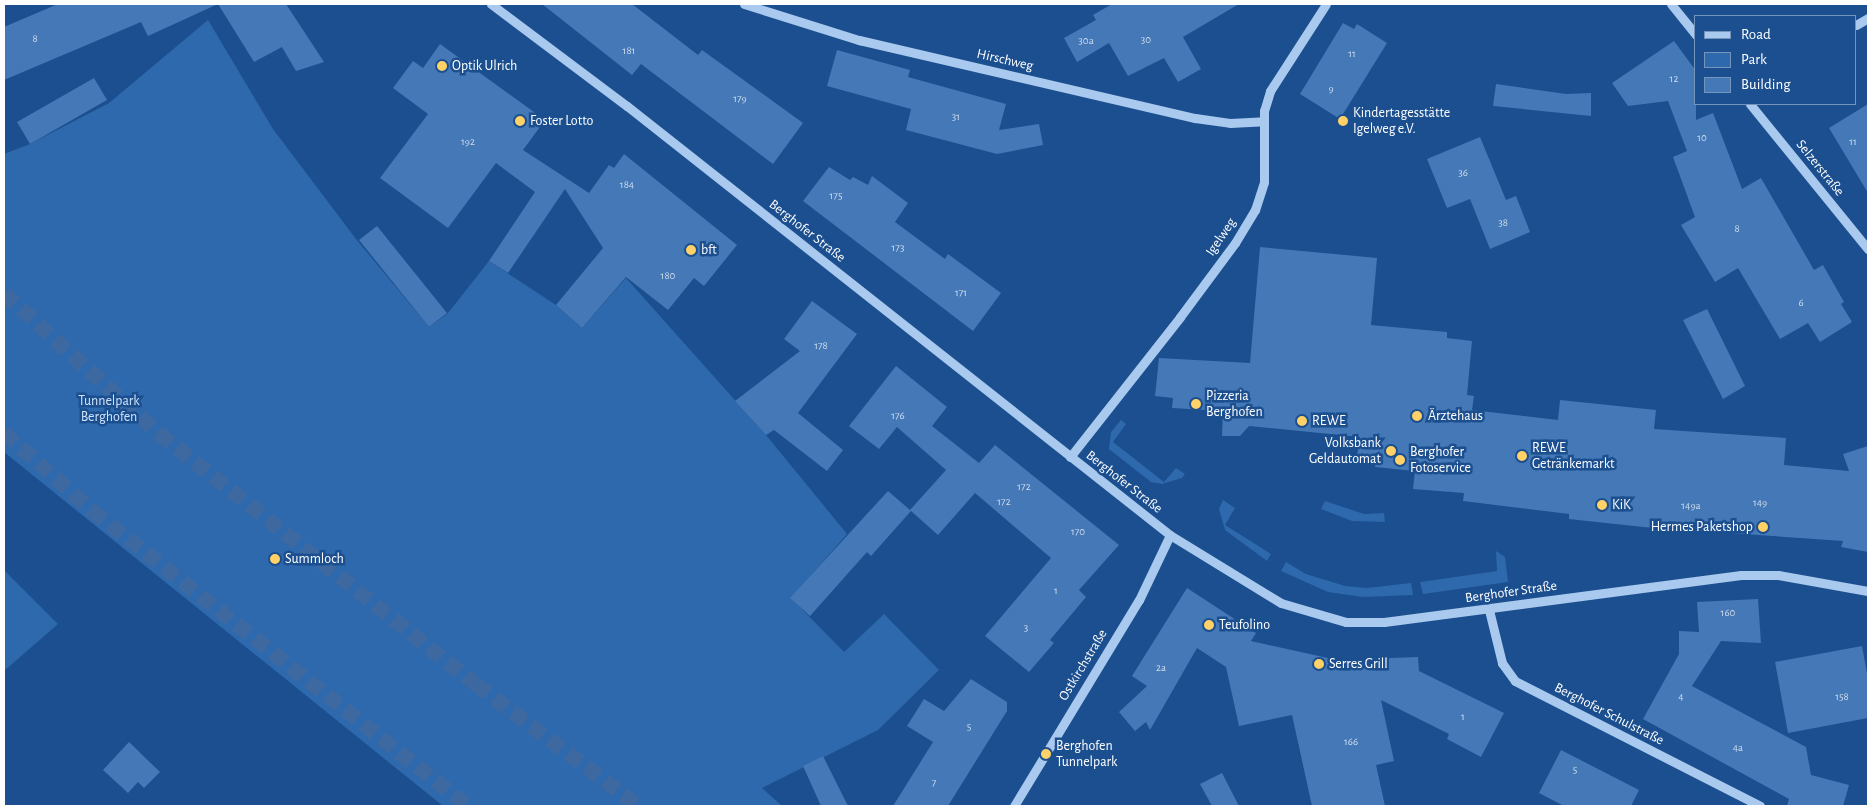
<!DOCTYPE html>
<meta charset="utf-8">
<style>
body{margin:0}
#map{position:relative;width:1872px;height:810px;overflow:hidden;background:#1b4f8f;font-family:"Alegreya Sans",sans-serif}
div>[style]{position:absolute}
.green>*{inset:0;background:#2e69ad}
.building>*{inset:0;background:#4478b7}
.highway-tunnel>*{height:15px;margin-top:-7.5px;transform-origin:0;background:repeating-linear-gradient(90deg,#3d69a0 0 15px,transparent 0 23px)}
.minor>*{height:9px;margin:-4.5px;padding:0 4.5px;transform-origin:4.5px;border-radius:4.5px;background:#a9c9ee}
.dots>*{width:14px;height:14px;translate:-50% -50%;box-sizing:border-box;border:2px solid #1b4f8f;border-radius:50%}
span{translate:-50% -50%;white-space:nowrap;text-align:center;line-height:1.15;-webkit-text-stroke:5px #1b4f8f;paint-order:stroke}
.number-label{font-size:11px;color:#d0dded}
.number-label span{-webkit-text-stroke-width:0}
.street-label{font-size:14px;color:#fff}
.poi-label{font-size:14px;color:#fff}
.left{translate:0 -50%;text-align:left}
.right{translate:-100% -50%;text-align:right}
.park-label{font-size:14px;color:#cfe3fa}
.frame{position:absolute;inset:0;border:5px solid #fff;pointer-events:none}
.legend{position:absolute;left:1694px;top:15px;width:162px;height:90px;box-sizing:border-box;background:#1b4f8f;border:1px solid #7695bc;margin:0;padding:6px 9px;list-style:none;font-size:15px;color:#fff}
.legend li{display:flex;align-items:center;gap:10px;height:25px}
.legend b{width:25px;border:1px solid #7695bc}
</style>
<div id="map">
<div class="green">
<i style="clip-path:polygon(208px 20px,273px 129px,356px 239px,429px 327px,448px 313px,489px 261px,556px 305px,582px 328px,626px 278px,766px 435px,847px 534px,791px 598px,844px 652px,884px 614px,939px 670px,878px 730px,762px 788px,782px 806px,443px 806px,4px 452px,4px 154px,30px 144px,109px 103px)"></i>
<i style="clip-path:polygon(1121px 420px,1126px 424px,1113px 442px,1164px 482px,1176px 468px,1185px 474px,1182px 478px,1162px 484px,1151px 482px,1109px 449px,1111px 432px)"></i>
<i style="clip-path:polygon(1223px 500px,1235px 508px,1225px 525px,1271px 554px,1267px 561px,1225px 530px,1219px 509px)"></i>
<i style="clip-path:polygon(1325px 501px,1364px 514px,1384px 513px,1385px 522px,1352px 521px,1321px 509px)"></i>
<i style="clip-path:polygon(1496px 551px,1505px 557px,1508px 582px,1423px 594px,1420px 582px,1497px 571px)"></i>
<i style="clip-path:polygon(1286px 562px,1306px 574px,1345px 586px,1367px 588px,1411px 583px,1413px 595px,1363px 597px,1328px 592px,1281px 571px)"></i>
<i style="clip-path:polygon(4px 570px,58px 624px,4px 671px)"></i>
</div>
<div class="building">
<i style="clip-path:polygon(58px 4px,286px 4px,324px 62px,296px 71px,282px 47px,254px 62px,218px 4px,148px 36px,141px 22px,4px 80px,4px 27px)"></i>
<i style="clip-path:polygon(542px 4px,632px 4px,698px 55px,702px 50px,803px 123px,773px 164px,641px 64px,632px 75px)"></i>
<i style="clip-path:polygon(1112px 4px,1239px 4px,1183px 37px,1201px 69px,1178px 82px,1164px 58px,1128px 76px,1109px 43px,1077px 62px,1064px 38px,1096px 20px,1093px 15px)"></i>
<i style="clip-path:polygon(1343px 23px,1354px 29px,1357px 24px,1387px 43px,1340px 119px,1300px 94px)"></i>
<i style="clip-path:polygon(1674px 41px,1696px 71px,1696px 120px,1713px 113px,1742px 189px,1761px 178px,1814px 270px,1823px 265px,1844px 302px,1841px 304px,1852px 322px,1820px 342px,1808px 323px,1780px 339px,1738px 268px,1715px 282px,1681px 225px,1695px 217px,1673px 157px,1687px 151px,1668px 101px,1628px 106px,1612px 83px)"></i>
<i style="clip-path:polygon(440px 44px,545px 120px,523px 150px,589px 193px,609px 165px,614px 168px,624px 154px,737px 245px,704px 286px,694px 278px,668px 310px,626px 277px,582px 328px,556px 305px,603px 248px,565px 189px,508px 273px,489px 261px,535px 192px,496px 163px,448px 228px,380px 178px,428px 114px,393px 88px,413px 61px,423px 68px)"></i>
<i style="clip-path:polygon(837px 50px,910px 70px,908px 77px,1006px 104px,999px 130px,1039px 124px,1043px 145px,997px 154px,906px 130px,911px 109px,827px 86px)"></i>
<i style="clip-path:polygon(94px 78px,107px 100px,30px 144px,17px 122px)"></i>
<i style="clip-path:polygon(1496px 84px,1566px 94px,1591px 93px,1591px 116px,1493px 106px)"></i>
<i style="clip-path:polygon(1868px 104px,1868px 193px,1829px 128px)"></i>
<i style="clip-path:polygon(1480px 137px,1506px 200px,1516px 196px,1530px 232px,1490px 249px,1470px 199px,1447px 208px,1427px 159px)"></i>
<i style="clip-path:polygon(829px 167px,850px 180px,853px 177px,868px 185px,872px 176px,908px 203px,895px 222px,945px 259px,948px 254px,1001px 293px,973px 331px,803px 201px)"></i>
<i style="clip-path:polygon(377px 226px,447px 313px,429px 327px,359px 240px)"></i>
<i style="clip-path:polygon(1260px 247px,1377px 258px,1371px 325px,1447px 332px,1447px 338px,1472px 341px,1467px 395px,1474px 396px,1472px 410px,1558px 420px,1560px 400px,1656px 410px,1654px 429px,1786px 438px,1784px 465px,1849px 471px,1843px 454px,1868px 446px,1868px 552px,1841px 547px,1843px 541px,1643px 527px,1569px 519px,1569px 514px,1463px 501px,1464px 493px,1413px 489px,1415px 471px,1375px 467px,1376px 459px,1357px 456px,1360px 437px,1249px 426px,1240px 436px,1222px 436px,1223px 411px,1172px 408px,1173px 398px,1155px 396px,1159px 358px,1250px 363px)"></i>
<i style="clip-path:polygon(812px 301px,857px 334px,798px 413px,843px 450px,827px 471px,774px 430px,766px 435px,735px 401px,800px 351px,784px 339px)"></i>
<i style="clip-path:polygon(1707px 309px,1745px 386px,1723px 399px,1683px 320px)"></i>
<i style="clip-path:polygon(896px 366px,947px 407px,932px 426px,979px 463px,995px 445px,1119px 545px,1079px 590px,1086px 597px,1050px 640px,1054px 643px,1029px 672px,985px 636px,1051px 558px,975px 493px,938px 535px,911px 511px,871px 556px,867px 552px,810px 616px,790px 598px,888px 491px,910px 510px,946px 470px,897px 427px,879px 449px,849px 426px)"></i>
<i style="clip-path:polygon(1187px 588px,1256px 633px,1251px 641px,1337px 660px,1418px 657px,1419px 671px,1504px 713px,1481px 757px,1447px 739px,1449px 734px,1381px 700px,1394px 761px,1376px 765px,1385px 806px,1312px 806px,1292px 715px,1239px 726px,1226px 667px,1197px 648px,1150px 730px,1146px 722px,1135px 731px,1119px 712px,1147px 686px,1132px 676px)"></i>
<i style="clip-path:polygon(1758px 599px,1761px 643px,1721px 641px,1692px 686px,1806px 747px,1811px 775px,1849px 785px,1843px 806px,1787px 806px,1789px 799px,1643px 719px,1679px 654px,1679px 631px,1699px 632px,1697px 602px)"></i>
<i style="clip-path:polygon(1862px 646px,1868px 679px,1868px 718px,1788px 733px,1775px 662px)"></i>
<i style="clip-path:polygon(971px 679px,1007px 702px,1007px 711px,948px 806px,893px 806px,933px 742px,907px 726px,924px 699px,944px 711px)"></i>
<i style="clip-path:polygon(129px 742px,160px 772px,144px 788px,138px 782px,128px 793px,103px 770px)"></i>
<i style="clip-path:polygon(1561px 750px,1639px 790px,1631px 806px,1564px 806px,1539px 793px)"></i>
<i style="clip-path:polygon(823px 756px,848px 806px,821px 806px,803px 766px)"></i>
<i style="clip-path:polygon(1222px 773px,1239px 806px,1212px 806px,1200px 784px)"></i>
</div>
<div class="highway-tunnel">
<i style="left:4px;top:293px;width:209px;rotate:42.1deg"></i>
<i style="left:159px;top:433px;width:404px;rotate:38.4deg"></i>
<i style="left:476px;top:684px;width:204px;rotate:36.8deg"></i>
<i style="left:4px;top:432px;width:118px;rotate:41.6deg"></i>
<i style="left:92px;top:510px;width:479px;rotate:38.2deg"></i>
</div>
<div class="minor">
<i style="left:491px;top:4px;width:170px;rotate:36.9deg"></i>
<i style="left:627px;top:106px;width:692px;rotate:38.31deg"></i>
<i style="left:1170px;top:535px;width:130px;rotate:31.5deg"></i>
<i style="left:1281px;top:603px;width:68px;rotate:16.3deg"></i>
<i style="left:1346px;top:622px;width:38px"></i>
<i style="left:1384px;top:622px;width:360px;rotate:-7.5deg"></i>
<i style="left:1741px;top:575px;width:37px"></i>
<i style="left:1778px;top:575px;width:91px;rotate:10.1deg"></i>
<i style="left:744px;top:4px;width:121px;rotate:17.4deg"></i>
<i style="left:859px;top:40px;width:345px;rotate:13.1deg"></i>
<i style="left:1195px;top:118px;width:35px;rotate:8deg"></i>
<i style="left:1230px;top:123px;width:34px;rotate:-3deg"></i>
<i style="left:1671px;top:4px;width:40px;rotate:51deg"></i>
<i style="left:1856px;top:25px;width:14px;rotate:-30deg"></i>
<i style="left:1750px;top:104px;width:187px;rotate:50.9deg"></i>
<i style="left:1070px;top:457px;width:178px;rotate:-51.8deg"></i>
<i style="left:1180px;top:317px;width:92px;rotate:-53.4deg"></i>
<i style="left:1235px;top:243px;width:39px;rotate:-59deg"></i>
<i style="left:1255px;top:210px;width:29px;rotate:-72deg"></i>
<i style="left:1264px;top:182px;width:71px;rotate:-90deg"></i>
<i style="left:1264px;top:111px;width:21px;rotate:-73deg"></i>
<i style="left:1270px;top:91px;width:103px;rotate:-57.2deg"></i>
<i style="left:1489px;top:610px;width:55px;rotate:76.2deg"></i>
<i style="left:1502px;top:663px;width:22px;rotate:54deg"></i>
<i style="left:1515px;top:681px;width:275px;rotate:27deg"></i>
<i style="left:1014px;top:806px;width:241px;rotate:-58.8deg"></i>
<i style="left:1139px;top:600px;width:72px;rotate:-64.5deg"></i>
</div>
<div class="dots">
<i style="left:442px;top:66px;background:#ffd166"></i>
<i style="left:520px;top:121px;background:#ffd166"></i>
<i style="left:1343px;top:121px;background:#ffd166"></i>
<i style="left:691px;top:250px;background:#ffd166"></i>
<i style="left:1196px;top:404px;background:#ffd166"></i>
<i style="left:1417px;top:416px;background:#ffd166"></i>
<i style="left:1302px;top:421px;background:#ffd166"></i>
<i style="left:1391px;top:451px;background:#ffd166"></i>
<i style="left:1522px;top:456px;background:#ffd166"></i>
<i style="left:1400px;top:460px;background:#ffd166"></i>
<i style="left:1602px;top:505px;background:#ffd166"></i>
<i style="left:1763px;top:527px;background:#ffd166"></i>
<i style="left:275px;top:559px;background:#ffd166"></i>
<i style="left:1209px;top:625px;background:#ffd166"></i>
<i style="left:1319px;top:664px;background:#ffd166"></i>
<i style="left:1046px;top:754px;background:#ffd166"></i>
</div>
<div class="number-label">
<span style="left:35px;top:39px">8</span>
<span style="left:1146px;top:40px">30</span>
<span style="left:1086px;top:41px">30a</span>
<span style="left:629px;top:51px">181</span>
<span style="left:1352px;top:54px">11</span>
<span style="left:1674px;top:79px">12</span>
<span style="left:1331px;top:89px">9</span>
<span style="left:740px;top:99px">179</span>
<span style="left:956px;top:117px">31</span>
<span style="left:1702px;top:138px">10</span>
<span style="left:468px;top:142px">192</span>
<span style="left:1853px;top:142px">11</span>
<span style="left:1463px;top:173px">36</span>
<span style="left:627px;top:185px">184</span>
<span style="left:836px;top:196px">175</span>
<span style="left:1503px;top:223px">38</span>
<span style="left:1737px;top:229px">8</span>
<span style="left:898px;top:248px">173</span>
<span style="left:668px;top:276px">180</span>
<span style="left:961px;top:293px">171</span>
<span style="left:1801px;top:303px">6</span>
<span style="left:821px;top:346px">178</span>
<span style="left:898px;top:416px">176</span>
<span style="left:1024px;top:487px">172</span>
<span style="left:1004px;top:502px">172</span>
<span style="left:1760px;top:503px">149</span>
<span style="left:1691px;top:506px">149a</span>
<span style="left:1078px;top:532px">170</span>
<span style="left:1056px;top:591px">1</span>
<span style="left:1728px;top:613px">160</span>
<span style="left:1026px;top:628px">3</span>
<span style="left:1161px;top:668px">2a</span>
<span style="left:1681px;top:697px">4</span>
<span style="left:1842px;top:697px">158</span>
<span style="left:1463px;top:717px">1</span>
<span style="left:969px;top:727px">5</span>
<span style="left:1351px;top:742px">166</span>
<span style="left:1738px;top:748px">4a</span>
<span style="left:1575px;top:770px">5</span>
<span style="left:934px;top:783px">7</span>
</div>
<div class="street-label">
<span style="left:1005px;top:60px;rotate:13deg">Hirschweg</span>
<span style="left:1820px;top:168px;rotate:51deg">Selzerstraße</span>
<span style="left:807px;top:231px;rotate:38deg">Berghofer Straße</span>
<span style="left:1221px;top:237px;rotate:-56deg">Igelweg</span>
<span style="left:1124px;top:482px;rotate:38deg">Berghofer Straße</span>
<span style="left:1511px;top:592px;rotate:-8deg">Berghofer Straße</span>
<span style="left:1083px;top:665px;rotate:-59deg">Ostkirchstraße</span>
<span style="left:1609px;top:714px;rotate:27deg">Berghofer Schulstraße</span>
</div>
<div class="poi-label">
<span class="left" style="left:452px;top:66px">Optik Ulrich</span>
<span class="left" style="left:1353px;top:121px">Kindertagesstätte<br>Igelweg e.V.</span>
<span class="left" style="left:530px;top:121px">Foster Lotto</span>
<span class="left" style="left:701px;top:250px">bft</span>
<span class="left" style="left:1206px;top:404px">Pizzeria<br>Berghofen</span>
<span class="left" style="left:1428px;top:416px">Ärztehaus</span>
<span class="left" style="left:1312px;top:421px">REWE</span>
<span class="right" style="left:1381px;top:451px">Volksbank<br>Geldautomat</span>
<span class="left" style="left:1532px;top:456px">REWE<br>Getränkemarkt</span>
<span class="left" style="left:1410px;top:460px">Berghofer<br>Fotoservice</span>
<span class="left" style="left:1612px;top:505px">KiK</span>
<span class="right" style="left:1753px;top:527px">Hermes Paketshop</span>
<span class="left" style="left:285px;top:559px">Summloch</span>
<span class="left" style="left:1219px;top:625px">Teufolino</span>
<span class="left" style="left:1329px;top:664px">Serres Grill</span>
<span class="left" style="left:1056px;top:754px">Berghofen<br>Tunnelpark</span>
</div>
<div class="park-label">
<span style="left:109px;top:409px">Tunnelpark<br>Berghofen</span>
</div>
<div class="frame"></div>
<ul class="legend">
<li><b style="height:6px;background:#a9c9ee"></b>Road</li>
<li><b style="height:14px;background:#2e69ad"></b>Park</li>
<li><b style="height:14px;background:#4478b7"></b>Building</li>
</ul>
</div>
